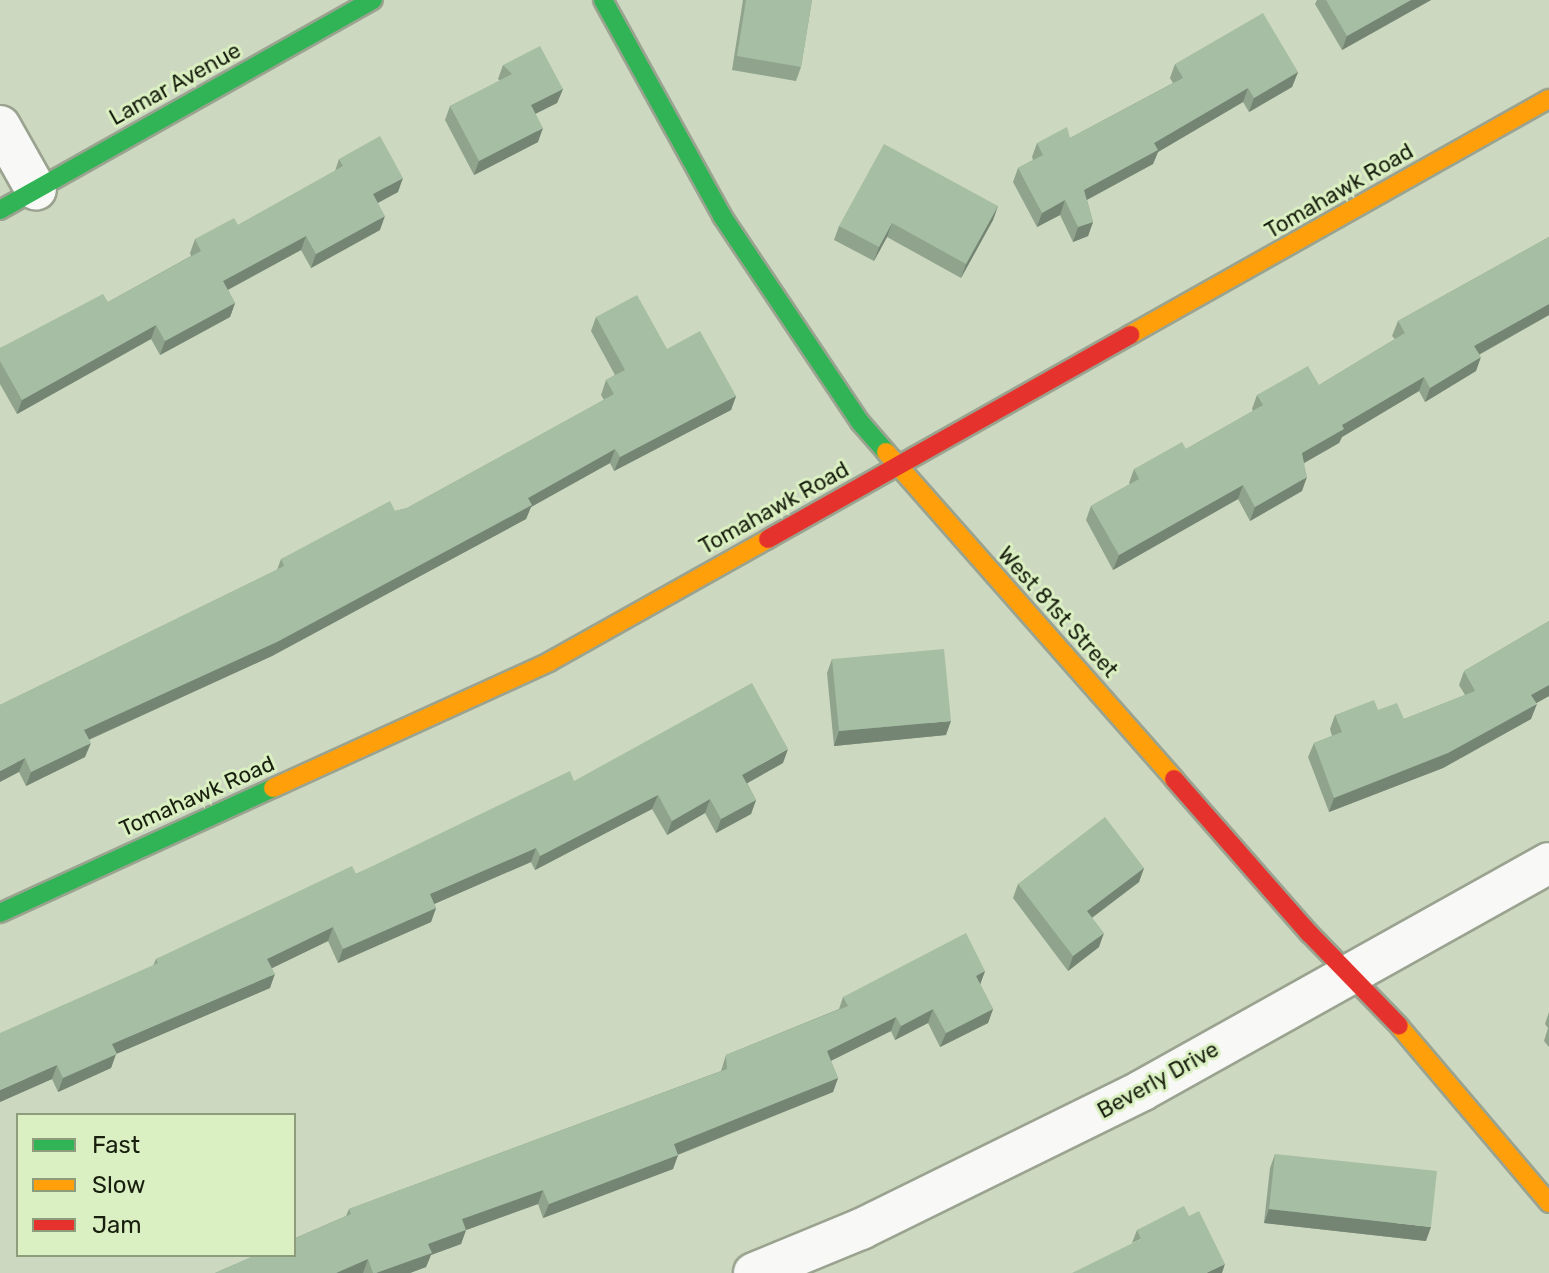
<!DOCTYPE html>
<style>
body{margin:0}
#map{position:relative;width:1549px;height:1273px;overflow:hidden;background:#cdd8c0;font-family:Rubik,sans-serif}
div>[style]{position:absolute}
.roads{filter:drop-shadow(2px 0 #9aa390) drop-shadow(-2px 0 #9aa390) drop-shadow(0 2px #9aa390) drop-shadow(0 -2px #9aa390)}
.street>*{height:40px;margin:-20px;padding:0 20px;transform-origin:20px;border-radius:20px;background:#f8f9f6}
.fast>*{height:18px;margin:-9px;padding:0 9px;transform-origin:9px;border-radius:9px;background:#30b455}
.slow>*{height:18px;margin:-9px;padding:0 9px;transform-origin:9px;border-radius:9px;background:#ff9f0a}
.jam>*{height:18px;margin:-9px;padding:0 9px;transform-origin:9px;border-radius:9px;background:#e5322d}
.wall>*{inset:0;background:#8fa38d}
.shaded-wall>*{inset:0;background:#748573}
.building>*{inset:0;background:#a6bea4}
span{translate:-50% -50%;white-space:nowrap;text-align:center;line-height:1.15;-webkit-text-stroke:6px #dbf0c2;paint-order:stroke}
.street-label{font-size:22px;color:#181f0e}
.legend{position:absolute;left:16px;top:1113px;width:280px;height:144px;box-sizing:border-box;background:#dbf0c2;border:2px solid #8d9c7a;margin:0;padding:10px 14px;list-style:none;font-size:24px;color:#181f0e}
.legend li{display:flex;align-items:center;gap:16px;height:40px}
.legend b{width:40px;border:2px solid #8d9c7a}
</style>
<div id="map">
<div class="roads">
<div class="street">
<i style="left:0;top:126px;width:73px;rotate:60.6deg"></i>
<i style="left:754px;top:1273px;width:116px;rotate:-22.4deg"></i>
<i style="left:861px;top:1229px;width:312px;rotate:-26.2deg"></i>
<i style="left:1141px;top:1091px;width:467px;rotate:-29.2deg"></i>
</div>
<div class="fast">
<i style="left:603px;top:0;width:247px;rotate:61.1deg"></i>
<i style="left:722px;top:216px;width:248px;rotate:56.2deg"></i>
<i style="left:860px;top:422px;width:40px;rotate:49deg"></i>
<i style="left:0;top:210px;width:428px;rotate:-29.4deg"></i>
<i style="left:0;top:913px;width:300px;rotate:-24.6deg"></i>
</div>
<div class="slow">
<i style="left:1130px;top:335px;width:481px;rotate:-29.4deg"></i>
<i style="left:886px;top:452px;width:436px;rotate:48.6deg"></i>
<i style="left:273px;top:788px;width:303px;rotate:-24.5deg"></i>
<i style="left:549px;top:662px;width:251px;rotate:-29.3deg"></i>
<i style="left:1399px;top:1026px;width:232px;rotate:49.7deg"></i>
</div>
<div class="jam">
<i style="left:768px;top:539px;width:416px;rotate:-29.4deg"></i>
<i style="left:1174px;top:779px;width:205px;rotate:48.8deg"></i>
<i style="left:1309px;top:933px;width:129px;rotate:45.9deg"></i>
</div>
</div>
<div class="wall">
<i style="clip-path:polygon(743px 0,812px 0,801px 67px,796px 81px,732px 70px)"></i>
<i style="clip-path:polygon(1317px 0,1431px 0,1342px 50px,1315px 4px)"></i>
<i style="clip-path:polygon(1175px 64px,1298px 72px,1292px 87px,1249px 112px,1243px 102px,1158px 152px,1153px 164px,1087px 200px,1093px 222px,1088px 236px,1073px 242px,1060px 215px,1037px 227px,1013px 182px,1018px 168px,1033px 160px,1032px 157px,1037px 143px,1070px 138px,1173px 83px,1170px 78px)"></i>
<i style="clip-path:polygon(503px 65px,563px 89px,557px 103px,535px 114px,538px 142px,474px 175px,445px 120px,450px 106px,500px 81px,498px 79px)"></i>
<i style="clip-path:polygon(339px 159px,398px 192px,378px 203px,380px 230px,311px 268px,301px 250px,228px 290px,235px 303px,230px 317px,160px 355px,151px 339px,17px 414px,0 384px,0 348px,108px 302px,191px 256px,190px 253px,195px 239px,238px 225px,335px 171px)"></i>
<i style="clip-path:polygon(998px 206px,993px 220px,961px 278px,887px 237px,874px 261px,834px 240px,839px 226px)"></i>
<i style="clip-path:polygon(1549px 237px,1549px 315px,1479px 355px,1476px 371px,1425px 402px,1419px 391px,1342px 437px,1339px 443px,1304px 463px,1302px 491px,1250px 521px,1238px 499px,1113px 570px,1086px 520px,1091px 506px,1130px 484px,1129px 483px,1134px 469px,1186px 449px,1253px 411px,1252px 409px,1257px 395px,1319px 385px,1395px 339px,1392px 336px,1398px 321px)"></i>
<i style="clip-path:polygon(596px 317px,667px 349px,736px 396px,731px 410px,614px 471px,610px 463px,531px 507px,526px 519px,272px 656px,89px 740px,85px 757px,26px 786px,19px 772px,0 705px,277px 570px,281px 559px,395px 511px,407px 508px,604px 400px,601px 395px,606px 380px,615px 375px,591px 331px)"></i>
<i style="clip-path:polygon(1549px 621px,1549px 696px,1536px 703px,1531px 719px,1443px 768px,1329px 812px,1308px 757px,1314px 743px,1332px 736px,1330px 729px,1335px 715px,1378px 710px,1404px 719px,1465px 695px,1459px 685px,1464px 671px)"></i>
<i style="clip-path:polygon(832px 659px,946px 735px,834px 746px,827px 673px)"></i>
<i style="clip-path:polygon(783px 763px,747px 783px,756px 800px,751px 814px,716px 833px,705px 813px,667px 835px,652px 809px,535px 870px,531px 862px,434px 904px,436px 908px,431px 922px,338px 963px,328px 941px,272px 968px,270px 988px,116px 1054px,111px 1068px,58px 1092px,52px 1079px,0 1102px,153px 966px,156px 959px,574px 781px)"></i>
<i style="clip-path:polygon(1144px 868px,1139px 882px,1092px 918px,1099px 947px,1068px 971px,1013px 898px,1018px 884px)"></i>
<i style="clip-path:polygon(985px 971px,980px 984px,993px 1009px,988px 1023px,940px 1047px,928px 1023px,895px 1040px,891px 1031px,831px 1061px,838px 1078px,833px 1092px,678px 1155px,673px 1169px,543px 1218px,538px 1204px,466px 1230px,461px 1244px,431px 1255px,426px 1267px,410px 1273px,215px 1273px,346px 1216px,349px 1209px,721px 1071px,726px 1055px,839px 1009px,843px 997px)"></i>
<i style="clip-path:polygon(1549px 1012px,1549px 1047px,1544px 1041px,1548px 1028px,1545px 1024px)"></i>
<i style="clip-path:polygon(1275px 1154px,1426px 1241px,1264px 1223px,1270px 1168px)"></i>
<i style="clip-path:polygon(1189px 1216px,1132px 1243px,1137px 1230px)"></i>
</div>
<div class="shaded-wall">
<i style="clip-path:polygon(1411px 0,1431px 0,1342px 50px,1347px 36px)"></i>
<i style="clip-path:polygon(1298px 72px,1292px 87px,1249px 112px,1254px 98px)"></i>
<i style="clip-path:polygon(1248px 88px,1243px 102px,1158px 152px,1153px 164px,1079px 204px,1084px 190px,1154px 143px)"></i>
<i style="clip-path:polygon(563px 89px,557px 103px,525px 119px,531px 105px)"></i>
<i style="clip-path:polygon(543px 128px,538px 142px,474px 175px,479px 161px)"></i>
<i style="clip-path:polygon(403px 178px,398px 192px,368px 208px,373px 194px)"></i>
<i style="clip-path:polygon(1065px 200px,1060px 215px,1037px 227px,1042px 213px)"></i>
<i style="clip-path:polygon(998px 206px,993px 220px,961px 278px,966px 264px)"></i>
<i style="clip-path:polygon(385px 216px,380px 230px,311px 268px,316px 254px)"></i>
<i style="clip-path:polygon(1093px 222px,1088px 236px,1073px 242px,1078px 227px)"></i>
<i style="clip-path:polygon(892px 223px,887px 237px,874px 261px,879px 247px)"></i>
<i style="clip-path:polygon(306px 236px,301px 250px,218px 295px,223px 281px)"></i>
<i style="clip-path:polygon(235px 303px,230px 317px,160px 355px,165px 341px)"></i>
<i style="clip-path:polygon(1549px 304px,1549px 315px,1469px 360px,1474px 346px)"></i>
<i style="clip-path:polygon(156px 325px,151px 339px,17px 414px,22px 400px)"></i>
<i style="clip-path:polygon(1481px 357px,1476px 371px,1425px 402px,1430px 388px)"></i>
<i style="clip-path:polygon(1424px 377px,1419px 391px,1342px 437px,1339px 443px,1297px 467px,1302px 453px,1342px 425px)"></i>
<i style="clip-path:polygon(736px 396px,731px 410px,614px 471px,620px 457px)"></i>
<i style="clip-path:polygon(615px 449px,610px 463px,531px 507px,526px 519px,272px 656px,79px 744px,84px 730px,528px 498px)"></i>
<i style="clip-path:polygon(1307px 477px,1302px 491px,1250px 521px,1255px 507px)"></i>
<i style="clip-path:polygon(1243px 485px,1238px 499px,1113px 570px,1119px 555px)"></i>
<i style="clip-path:polygon(1549px 685px,1549px 696px,1526px 709px,1531px 695px)"></i>
<i style="clip-path:polygon(1537px 704px,1531px 719px,1443px 768px,1329px 812px,1334px 798px)"></i>
<i style="clip-path:polygon(951px 721px,946px 735px,834px 746px,839px 731px)"></i>
<i style="clip-path:polygon(91px 743px,85px 757px,26px 786px,31px 772px)"></i>
<i style="clip-path:polygon(788px 749px,783px 763px,737px 789px,742px 775px)"></i>
<i style="clip-path:polygon(25px 758px,19px 772px,0 782px,0 771px)"></i>
<i style="clip-path:polygon(658px 795px,652px 809px,535px 870px,540px 856px)"></i>
<i style="clip-path:polygon(710px 799px,705px 813px,667px 835px,672px 821px)"></i>
<i style="clip-path:polygon(756px 800px,751px 814px,716px 833px,721px 819px)"></i>
<i style="clip-path:polygon(536px 848px,531px 862px,425px 908px,430px 894px)"></i>
<i style="clip-path:polygon(1144px 868px,1139px 882px,1082px 925px,1087px 911px)"></i>
<i style="clip-path:polygon(436px 908px,431px 922px,338px 963px,343px 949px)"></i>
<i style="clip-path:polygon(333px 927px,328px 941px,262px 973px,267px 959px)"></i>
<i style="clip-path:polygon(1104px 933px,1099px 947px,1068px 971px,1073px 956px)"></i>
<i style="clip-path:polygon(985px 971px,980px 985px,976px 976px)"></i>
<i style="clip-path:polygon(275px 974px,270px 988px,116px 1054px,111px 1068px,58px 1092px,63px 1078px,112px 1044px)"></i>
<i style="clip-path:polygon(933px 1009px,928px 1023px,895px 1040px,901px 1026px)"></i>
<i style="clip-path:polygon(993px 1009px,988px 1023px,940px 1047px,946px 1033px)"></i>
<i style="clip-path:polygon(896px 1017px,891px 1031px,822px 1065px,827px 1051px)"></i>
<i style="clip-path:polygon(57px 1065px,52px 1079px,0 1102px,0 1090px)"></i>
<i style="clip-path:polygon(838px 1078px,833px 1092px,669px 1158px,674px 1144px)"></i>
<i style="clip-path:polygon(678px 1155px,673px 1169px,543px 1218px,549px 1204px)"></i>
<i style="clip-path:polygon(543px 1190px,538px 1204px,466px 1230px,461px 1244px,431px 1255px,426px 1267px,410px 1273px,376px 1273px,428px 1244px,462px 1219px)"></i>
<i style="clip-path:polygon(1269px 1209px,1431px 1227px,1426px 1241px,1264px 1223px)"></i>
<i style="clip-path:polygon(368px 1259px,363px 1273px,336px 1273px)"></i>
<i style="clip-path:polygon(1225px 1264px,1222px 1273px,1206px 1273px)"></i>
</div>
<div class="building">
<i style="clip-path:polygon(746px 0,812px 0,801px 67px,737px 56px)"></i>
<i style="clip-path:polygon(1326px 0,1411px 0,1347px 36px)"></i>
<i style="clip-path:polygon(1263px 13px,1298px 72px,1254px 98px,1248px 88px,1154px 143px,1158px 150px,1084px 190px,1093px 222px,1078px 227px,1065px 200px,1042px 213px,1018px 168px,1043px 155px,1037px 143px,1067px 127px,1070px 138px,1183px 78px,1175px 64px)"></i>
<i style="clip-path:polygon(540px 46px,563px 89px,531px 105px,543px 128px,479px 161px,450px 106px,512px 74px,503px 65px)"></i>
<i style="clip-path:polygon(380px 136px,403px 178px,373px 194px,385px 216px,316px 254px,306px 236px,223px 281px,235px 303px,165px 341px,156px 325px,22px 400px,0 361px,0 348px,103px 294px,108px 302px,201px 251px,195px 239px,234px 218px,238px 225px,343px 166px,339px 159px)"></i>
<i style="clip-path:polygon(884px 144px,998px 206px,966px 264px,892px 223px,879px 247px,839px 226px)"></i>
<i style="clip-path:polygon(1549px 237px,1549px 304px,1474px 346px,1481px 357px,1430px 388px,1424px 377px,1342px 425px,1344px 429px,1302px 453px,1307px 477px,1255px 507px,1243px 485px,1119px 555px,1091px 506px,1139px 479px,1134px 469px,1182px 442px,1186px 449px,1263px 405px,1257px 395px,1308px 366px,1319px 385px,1405px 333px,1398px 321px)"></i>
<i style="clip-path:polygon(637px 295px,667px 349px,700px 331px,736px 396px,620px 457px,615px 449px,528px 498px,532px 505px,277px 642px,84px 730px,91px 743px,31px 772px,25px 758px,0 771px,0 705px,284px 566px,281px 559px,390px 501px,395px 511px,407px 508px,614px 394px,606px 380px,625px 370px,596px 317px)"></i>
<i style="clip-path:polygon(1549px 621px,1549px 685px,1531px 695px,1537px 704px,1448px 753px,1334px 798px,1314px 743px,1342px 732px,1335px 715px,1374px 700px,1378px 710px,1397px 703px,1404px 719px,1475px 691px,1464px 671px)"></i>
<i style="clip-path:polygon(944px 649px,951px 721px,839px 731px,832px 659px)"></i>
<i style="clip-path:polygon(752px 683px,788px 749px,742px 775px,756px 800px,721px 819px,710px 799px,672px 821px,658px 795px,540px 856px,536px 848px,430px 894px,436px 908px,343px 949px,333px 927px,267px 959px,275px 974px,112px 1044px,117px 1054px,63px 1078px,57px 1065px,0 1090px,0 1033px,158px 963px,156px 959px,352px 866px,356px 874px,570px 771px,574px 781px)"></i>
<i style="clip-path:polygon(1105px 817px,1144px 868px,1087px 911px,1104px 933px,1073px 956px,1018px 884px)"></i>
<i style="clip-path:polygon(966px 933px,985px 971px,976px 976px,993px 1009px,946px 1033px,933px 1009px,901px 1026px,896px 1017px,827px 1051px,838px 1078px,674px 1144px,678px 1155px,549px 1204px,543px 1190px,462px 1219px,466px 1230px,428px 1244px,432px 1253px,376px 1273px,373px 1273px,368px 1259px,336px 1273px,215px 1273px,256px 1255px,294px 1255px,294px 1239px,351px 1214px,349px 1209px,727px 1069px,726px 1055px,848px 1006px,843px 997px)"></i>
<i style="clip-path:polygon(1275px 1154px,1437px 1171px,1431px 1227px,1269px 1209px)"></i>
<i style="clip-path:polygon(1184px 1206px,1189px 1216px,1199px 1211px,1225px 1264px,1206px 1273px,1072px 1273px,1141px 1239px,1137px 1230px)"></i>
</div>
<div class="street-label">
<span style="left:175px;top:84px;rotate:-29deg">Lamar Avenue</span>
<span style="left:1339px;top:191px;rotate:-30deg">Tomahawk Road</span>
<span style="left:774px;top:508px;rotate:-29deg">Tomahawk Road</span>
<span style="left:1058px;top:612px;rotate:48deg">West 81st Street</span>
<span style="left:197px;top:796px;rotate:-24deg">Tomahawk Road</span>
<span style="left:1158px;top:1080px;rotate:-29deg">Beverly Drive</span>
</div>
<ul class="legend">
<li><b style="height:10px;background:#30b455"></b>Fast</li>
<li><b style="height:10px;background:#ff9f0a"></b>Slow</li>
<li><b style="height:10px;background:#e5322d"></b>Jam</li>
</ul>
</div>
